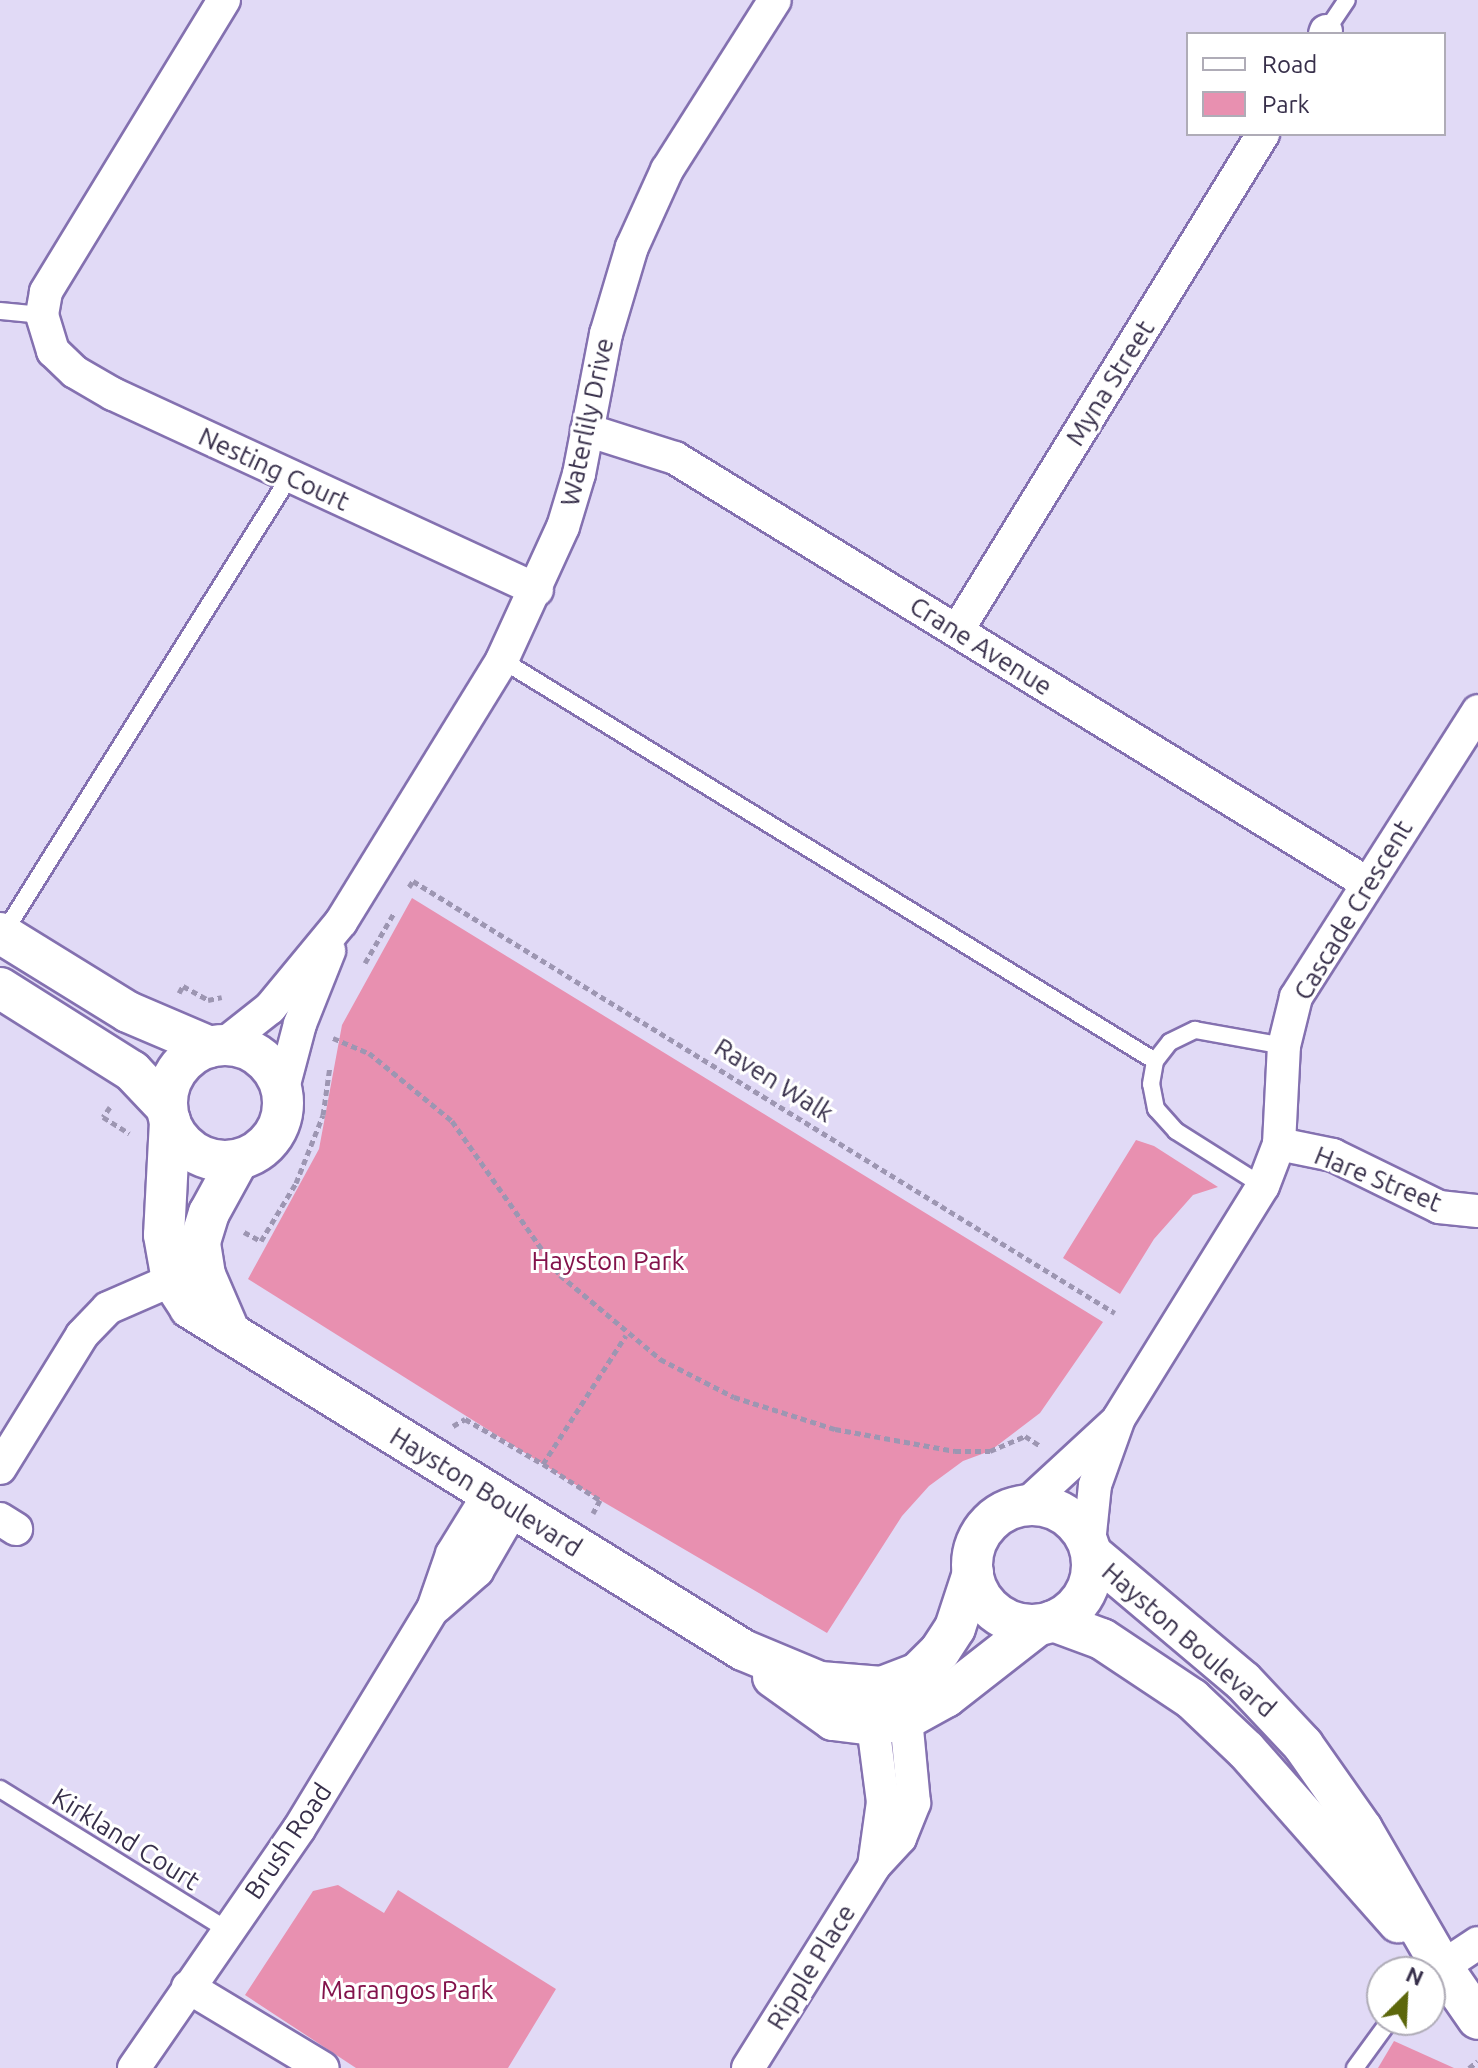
<!DOCTYPE html>
<style>
body{margin:0}
#map{position:relative;width:1478px;height:2068px;overflow:hidden;background:#e1daf6;font-family:Ubuntu,sans-serif}
div>[style]{position:absolute}
.green>*{inset:0;background:#e890b0}
.path>*{height:5px;margin-top:-2.5px;transform-origin:0;background:repeating-linear-gradient(90deg,#9d96b2 0 6px,transparent 0 10px)}
.roads{filter:drop-shadow(2px 0 #8471b0) drop-shadow(-2px 0 #8471b0) drop-shadow(0 2px #8471b0) drop-shadow(0 -2px #8471b0)}
.service>*{height:16px;margin:-8px;padding:0 8px;transform-origin:8px;border-radius:8px;background:#fff}
.minor>*{height:32px;margin:-16px;padding:0 16px;transform-origin:16px;border-radius:16px;background:#fff}
.tertiary>*{height:40px;margin:-20px;padding:0 20px;transform-origin:20px;border-radius:20px;background:#fff}
.tertiary>.ring{margin:-20px;padding:0;box-sizing:content-box;background:none;border:40px solid #fff;border-radius:50%}
span{translate:-50% -50%;white-space:nowrap;text-align:center;line-height:1.15;-webkit-text-stroke:6px #fff;paint-order:stroke}
.street-label{font-size:26px;color:#372f4a}
.park-label{font-size:26px;color:#83134b}
.legend{position:absolute;left:1186px;top:32px;width:260px;height:104px;box-sizing:border-box;background:#fff;border:2px solid #afacb7;margin:0;padding:10px 14px;list-style:none;font-size:24px;color:#372f4a}
.legend li{display:flex;align-items:center;gap:16px;height:40px}
.legend b{width:40px;border:2px solid #afacb7}
.north{position:absolute;left:1366px;top:1956px;width:80px;height:80px;box-sizing:border-box;background:#fff;border:2px solid #afacb7;border-radius:50%;rotate:24deg;font-size:22px;font-weight:700;line-height:32px;text-align:center;color:#372f4a}
.north::after{content:'';display:block;margin:auto;width:28px;height:36px;background:#5c670b;clip-path:polygon(50% 0,100% 100%,50% 72%,0 100%)}
</style>
<div id="map">
<div class="green">
<i style="clip-path:polygon(412px 898px,1103px 1322px,1040px 1413px,990px 1451px,963px 1461px,929px 1486px,902px 1516px,827px 1633px,600px 1500px,248px 1279px,319px 1149px,342px 1025px)"></i>
<i style="clip-path:polygon(1136px 1140px,1154px 1146px,1218px 1187px,1193px 1195px,1154px 1239px,1120px 1294px,1063px 1258px)"></i>
<i style="clip-path:polygon(338px 1885px,384px 1913px,398px 1890px,556px 1989px,508px 2068px,356px 2068px,245px 1995px,313px 1891px)"></i>
<i style="clip-path:polygon(1394px 2041px,1454px 2068px,1378px 2068px)"></i>
</div>
<div class="path">
<i style="left:409px;top:887px;width:7px;rotate:-56deg"></i>
<i style="left:413px;top:881px;width:824px;rotate:31.61deg"></i>
<i style="left:365px;top:963px;width:58px;rotate:-59.9deg"></i>
<i style="left:179px;top:993px;width:8px;rotate:-60deg"></i>
<i style="left:183px;top:986px;width:29px;rotate:29deg"></i>
<i style="left:208px;top:1000px;width:14px;rotate:-12deg"></i>
<i style="left:333px;top:1038px;width:39px;rotate:23deg"></i>
<i style="left:369px;top:1053px;width:107px;rotate:39.3deg"></i>
<i style="left:452px;top:1121px;width:188px;rotate:55deg"></i>
<i style="left:560px;top:1275px;width:131px;rotate:40deg"></i>
<i style="left:660px;top:1359px;width:83px;rotate:27.2deg"></i>
<i style="left:734px;top:1397px;width:106px;rotate:17.6deg"></i>
<i style="left:835px;top:1429px;width:122px;rotate:10.4deg"></i>
<i style="left:955px;top:1451px;width:35px"></i>
<i style="left:990px;top:1451px;width:38px;rotate:-23deg"></i>
<i style="left:1025px;top:1436px;width:17px;rotate:33deg"></i>
<i style="left:110px;top:1107px;width:12px;rotate:125deg"></i>
<i style="left:103px;top:1117px;width:31px;rotate:32deg"></i>
<i style="left:244px;top:1232px;width:19px;rotate:28deg"></i>
<i style="left:261px;top:1241px;width:68px;rotate:-58.9deg"></i>
<i style="left:296px;top:1183px;width:73px;rotate:-68.3deg"></i>
<i style="left:323px;top:1115px;width:49px;rotate:-81.9deg"></i>
<i style="left:453px;top:1426px;width:14px;rotate:-30deg"></i>
<i style="left:465px;top:1419px;width:90px;rotate:30deg"></i>
<i style="left:543px;top:1464px;width:153px;rotate:-57.2deg"></i>
<i style="left:543px;top:1464px;width:67px;rotate:32.3deg"></i>
<i style="left:600px;top:1500px;width:15px;rotate:118deg"></i>
<i style="left:1469px;top:2068px;width:11px;rotate:-38deg"></i>
</div>
<div class="roads">
<div class="service">
<i style="left:1326px;top:31px;width:37px;rotate:-56deg"></i>
<i style="left:0;top:311px;width:42px;rotate:5.4deg"></i>
<i style="left:502px;top:660px;width:766px;rotate:31.55deg"></i>
<i style="left:3px;top:934px;width:540px;rotate:-57.93deg"></i>
<i style="left:1263px;top:1186px;width:103px;rotate:-147.7deg"></i>
<i style="left:1176px;top:1131px;width:30px;rotate:-132deg"></i>
<i style="left:1156px;top:1109px;width:25px;rotate:-101deg"></i>
<i style="left:1151px;top:1084px;width:23px;rotate:-80deg"></i>
<i style="left:1155px;top:1061px;width:24px;rotate:-52deg"></i>
<i style="left:1170px;top:1042px;width:28px;rotate:-26deg"></i>
<i style="left:1195px;top:1030px;width:90px;rotate:10.2deg"></i>
<i style="left:0;top:1789px;width:267px;rotate:31.8deg"></i>
<i style="left:1355px;top:2068px;width:59px;rotate:-53.9deg"></i>
</div>
<div class="minor">
<i style="left:224px;top:0;width:342px;rotate:121.4deg"></i>
<i style="left:46px;top:292px;width:23px;rotate:100deg"></i>
<i style="left:42px;top:315px;width:38px;rotate:73deg"></i>
<i style="left:53px;top:351px;width:30px;rotate:44deg"></i>
<i style="left:75px;top:372px;width:44px;rotate:30.1deg"></i>
<i style="left:113px;top:394px;width:467px;rotate:24.8deg"></i>
<i style="left:1325px;top:34px;width:3px;rotate:-72deg"></i>
<i style="left:587px;top:430px;width:92px;rotate:17.7deg"></i>
<i style="left:675px;top:458px;width:812px;rotate:31.56deg"></i>
<i style="left:957px;top:631px;width:584px;rotate:-58.38deg"></i>
<i style="left:223px;top:1045px;width:60px;rotate:-38.2deg"></i>
<i style="left:270px;top:1008px;width:112px;rotate:-50.5deg"></i>
<i style="left:341px;top:922px;width:308px;rotate:-58.4deg"></i>
<i style="left:502px;top:660px;width:146px;rotate:-65.4deg"></i>
<i style="left:563px;top:527px;width:55px;rotate:-73.2deg"></i>
<i style="left:579px;top:474px;width:143px;rotate:-79.1deg"></i>
<i style="left:606px;top:334px;width:91px;rotate:-73.4deg"></i>
<i style="left:632px;top:247px;width:85px;rotate:-65.6deg"></i>
<i style="left:667px;top:170px;width:201px;rotate:-57.6deg"></i>
<i style="left:282px;top:1092px;width:70px;rotate:-75.2deg"></i>
<i style="left:300px;top:1024px;width:79px;rotate:-68.3deg"></i>
<i style="left:1279px;top:1144px;width:55px;rotate:11.5deg"></i>
<i style="left:1333px;top:1155px;width:118px;rotate:26.1deg"></i>
<i style="left:1439px;top:1207px;width:39px;rotate:6deg"></i>
<i style="left:0;top:1468px;width:156px;rotate:-58.3deg"></i>
<i style="left:82px;top:1335px;width:37px;rotate:-46deg"></i>
<i style="left:108px;top:1308px;width:70px;rotate:-23.6deg"></i>
<i style="left:1026px;top:1505px;width:121px;rotate:-42.7deg"></i>
<i style="left:0;top:1519px;width:19px;rotate:32deg"></i>
<i style="left:1089px;top:1543px;width:58px;rotate:-84.1deg"></i>
<i style="left:1095px;top:1485px;width:71px;rotate:-70.3deg"></i>
<i style="left:1119px;top:1418px;width:273px;rotate:-58.2deg"></i>
<i style="left:1263px;top:1186px;width:45px;rotate:-69.1deg"></i>
<i style="left:1279px;top:1144px;width:98px;rotate:-87.1deg"></i>
<i style="left:1284px;top:1046px;width:50px;rotate:-76.2deg"></i>
<i style="left:1296px;top:997px;width:339px;rotate:-57.5deg"></i>
<i style="left:436px;top:1607px;width:55px;rotate:-41.3deg"></i>
<i style="left:477px;top:1571px;width:72px;rotate:-59.9deg"></i>
<i style="left:873px;top:1725px;width:78px;rotate:82.6deg"></i>
<i style="left:883px;top:1802px;width:65px;rotate:98deg"></i>
<i style="left:1442px;top:1967px;width:43px;rotate:-33.7deg"></i>
<i style="left:188px;top:1987px;width:157px;rotate:31deg"></i>
<i style="left:134px;top:2068px;width:290px;rotate:-55.4deg"></i>
<i style="left:299px;top:1829px;width:258px;rotate:-58.7deg"></i>
<i style="left:433px;top:1609px;width:58px;rotate:-70.9deg"></i>
<i style="left:452px;top:1554px;width:70px;rotate:-58.3deg"></i>
<i style="left:748px;top:2068px;width:238px;rotate:-58deg"></i>
<i style="left:874px;top:1866px;width:38px;rotate:-47deg"></i>
<i style="left:900px;top:1838px;width:38px;rotate:-68deg"></i>
<i style="left:914px;top:1803px;width:84px;rotate:-95.4deg"></i>
</div>
<div class="tertiary">
<i style="left:0;top:933px;width:150px;rotate:31.7deg"></i>
<i style="left:128px;top:1012px;width:89px;rotate:23.1deg"></i>
<i style="left:0;top:988px;width:156px;rotate:32.2deg"></i>
<i style="left:132px;top:1071px;width:51px;rotate:46.6deg"></i>
<i class="ring" style="left:167px;top:1045px;width:76px;height:76px"></i>
<i style="left:170px;top:1121px;width:114px;rotate:93deg"></i>
<i style="left:164px;top:1235px;width:46px;rotate:79.9deg"></i>
<i style="left:172px;top:1280px;width:33px;rotate:57deg"></i>
<i style="left:190px;top:1308px;width:650px;rotate:31.73deg"></i>
<i style="left:743px;top:1650px;width:83px;rotate:22.6deg"></i>
<i style="left:820px;top:1682px;width:62px;rotate:4.6deg"></i>
<i style="left:882px;top:1687px;width:39px;rotate:-21deg"></i>
<i style="left:918px;top:1673px;width:31px;rotate:-45deg"></i>
<i style="left:940px;top:1651px;width:27px;rotate:-57deg"></i>
<i style="left:955px;top:1628px;width:58px;rotate:-71.9deg"></i>
<i style="left:230px;top:1333px;width:63px;rotate:-113.3deg"></i>
<i style="left:205px;top:1275px;width:33px;rotate:-99deg"></i>
<i style="left:200px;top:1242px;width:30px;rotate:-73deg"></i>
<i style="left:209px;top:1213px;width:60px;rotate:-61.3deg"></i>
<i class="ring" style="left:972px;top:1505px;width:80px;height:80px"></i>
<i style="left:1092px;top:1554px;width:197px;rotate:40.1deg"></i>
<i style="left:1243px;top:1681px;width:88px;rotate:46.8deg"></i>
<i style="left:1303px;top:1745px;width:103px;rotate:54.9deg"></i>
<i style="left:1362px;top:1829px;width:160px;rotate:59.9deg"></i>
<i style="left:1442px;top:1967px;width:63px;rotate:55.3deg"></i>
<i style="left:1053px;top:1621px;width:52px;rotate:20.2deg"></i>
<i style="left:1102px;top:1639px;width:108px;rotate:33.7deg"></i>
<i style="left:1192px;top:1699px;width:74px;rotate:43.4deg"></i>
<i style="left:1246px;top:1750px;width:230px;rotate:48.5deg"></i>
<i style="left:773px;top:1677px;width:74px;rotate:35.6deg"></i>
<i style="left:833px;top:1720px;width:40px;rotate:7.1deg"></i>
<i style="left:873px;top:1725px;width:34px;rotate:-10deg"></i>
<i style="left:906px;top:1719px;width:46px;rotate:-28.8deg"></i>
<i style="left:946px;top:1697px;width:117px;rotate:-38deg"></i>
</div>
</div>
<div class="street-label">
<span style="left:1110px;top:383px;rotate:-58deg">Myna Street</span>
<span style="left:587px;top:422px;rotate:-78deg">Waterlily Drive</span>
<span style="left:274px;top:469px;rotate:25deg">Nesting Court</span>
<span style="left:981px;top:646px;rotate:32deg">Crane Avenue</span>
<span style="left:1353px;top:910px;rotate:-59deg">Cascade Crescent</span>
<span style="left:774px;top:1080px;rotate:32deg">Raven Walk</span>
<span style="left:1378px;top:1179px;rotate:22deg">Hare Street</span>
<span style="left:486px;top:1492px;rotate:32deg">Hayston Boulevard</span>
<span style="left:1189px;top:1640px;rotate:41deg">Hayston Boulevard</span>
<span style="left:126px;top:1839px;rotate:32deg">Kirkland Court</span>
<span style="left:288px;top:1841px;rotate:-56deg">Brush Road</span>
<span style="left:811px;top:1967px;rotate:-58deg">Ripple Place</span>
</div>
<div class="park-label">
<span style="left:608px;top:1261px">Hayston Park</span>
<span style="left:407px;top:1990px">Marangos Park</span>
</div>
<ul class="legend">
<li><b style="height:10px;background:#fff"></b>Road</li>
<li><b style="height:22px;background:#e890b0"></b>Park</li>
</ul>
<div class="north">N</div>
</div>
